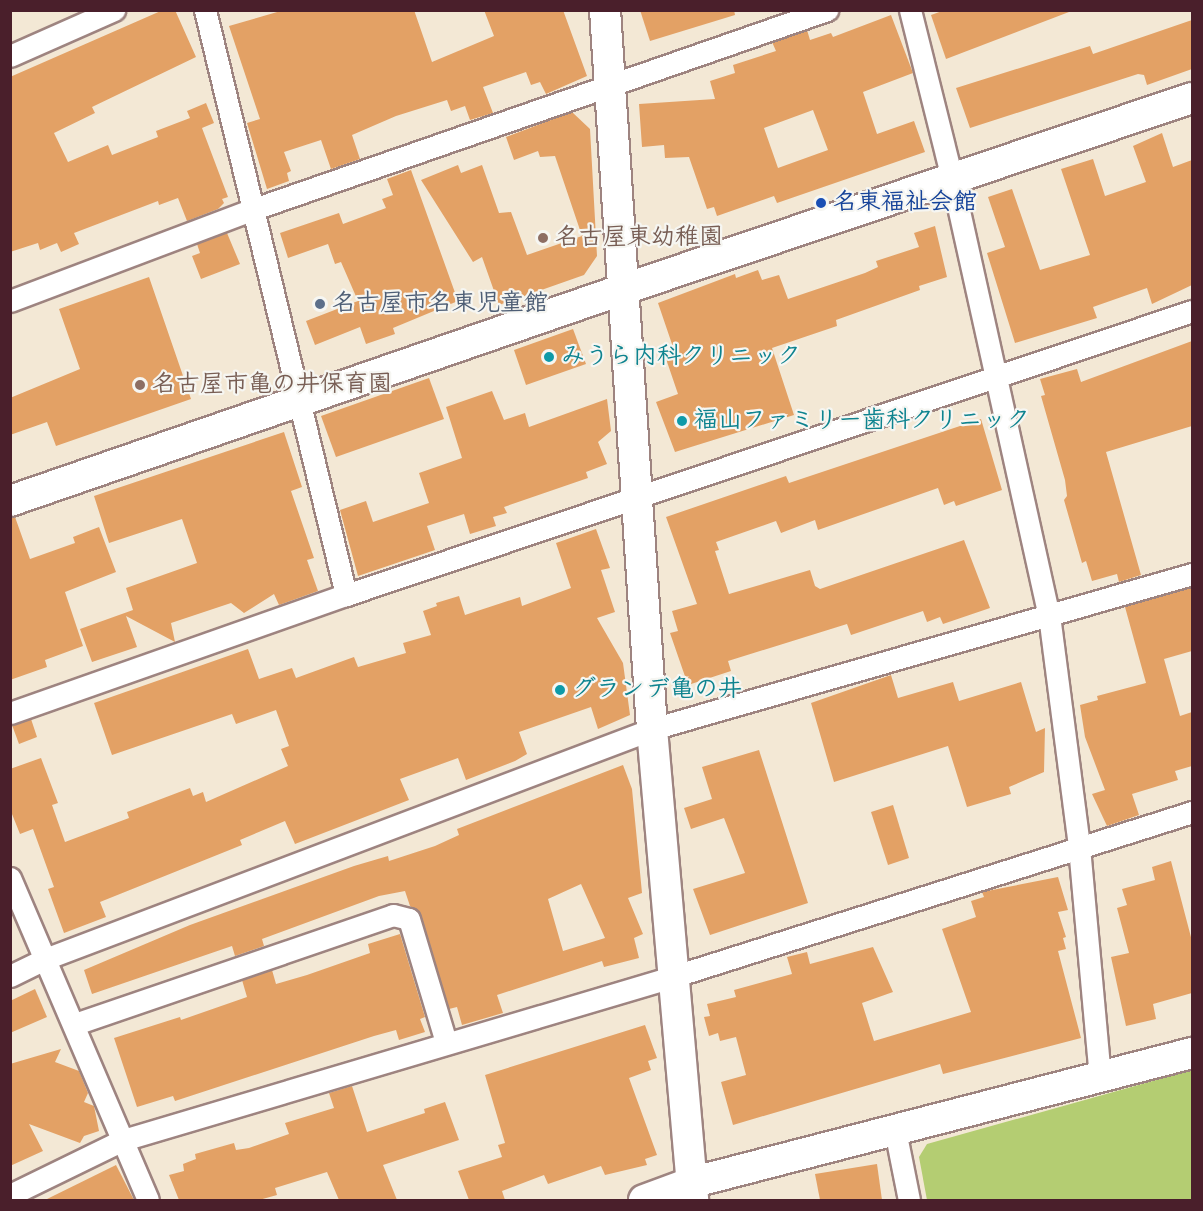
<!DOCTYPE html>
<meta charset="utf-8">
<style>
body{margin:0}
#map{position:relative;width:1203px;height:1211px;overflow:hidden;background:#f3e8d5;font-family:Mynerve,"Klee One",sans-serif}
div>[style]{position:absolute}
.green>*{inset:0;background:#b4cd72}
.building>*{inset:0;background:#e3a165}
.roads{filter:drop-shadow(2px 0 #9e8480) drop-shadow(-2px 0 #9e8480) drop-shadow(0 2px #9e8480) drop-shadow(0 -2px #9e8480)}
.street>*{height:21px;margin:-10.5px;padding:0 10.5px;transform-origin:10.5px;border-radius:10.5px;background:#fff}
.secondary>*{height:30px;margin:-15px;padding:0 15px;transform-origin:15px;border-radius:15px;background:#fff}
.dots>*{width:16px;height:16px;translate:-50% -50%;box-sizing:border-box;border:3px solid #f6f6f2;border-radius:50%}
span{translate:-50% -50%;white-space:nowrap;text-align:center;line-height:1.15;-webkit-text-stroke:4.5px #f6f6f2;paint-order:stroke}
.transit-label{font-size:24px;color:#164399;font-weight:700}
.left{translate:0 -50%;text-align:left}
.education-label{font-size:24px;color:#785e54;font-weight:700}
.service-label{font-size:24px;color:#4e5e75;font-weight:700}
.culture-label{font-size:24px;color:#0d838f;font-weight:700}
.frame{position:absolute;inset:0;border:12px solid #4a1f2b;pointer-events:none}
</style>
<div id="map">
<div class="green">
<i style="clip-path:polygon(1192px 1070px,1192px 1200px,927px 1200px,919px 1157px,927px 1144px)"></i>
</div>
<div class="building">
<i style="clip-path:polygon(163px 10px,175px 10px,196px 57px,92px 107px,95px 113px,54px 133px,68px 162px,108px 145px,112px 155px,158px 137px,156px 131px,190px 118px,187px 111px,206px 103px,214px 123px,202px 128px,228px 197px,222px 199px,224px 203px,218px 209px,187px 221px,178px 198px,159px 205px,158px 201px,74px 233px,79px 244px,61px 252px,57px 243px,40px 250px,38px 243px,10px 252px,10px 77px)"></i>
<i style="clip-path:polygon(284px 10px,414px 10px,432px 62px,494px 36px,484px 10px,563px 10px,587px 76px,546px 94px,540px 82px,531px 85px,526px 72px,483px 87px,493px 113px,470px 120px,465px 106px,451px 111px,447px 100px,396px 116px,352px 135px,360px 159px,331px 169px,321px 140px,284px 152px,291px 171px,287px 173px,289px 181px,267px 189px,247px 123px,260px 119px,229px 26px)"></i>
<i style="clip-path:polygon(640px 10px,734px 10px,735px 15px,650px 41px)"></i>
<i style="clip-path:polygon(945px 10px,1069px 10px,1069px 12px,946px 59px,931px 15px)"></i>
<i style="clip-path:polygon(evenodd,891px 15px,913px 73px,863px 92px,877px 134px,914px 121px,925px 152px,777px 203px,774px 196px,717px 216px,714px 207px,707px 209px,689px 157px,665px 158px,664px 145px,642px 147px,639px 104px,715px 99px,710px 81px,735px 73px,733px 65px,776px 51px,772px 42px,807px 30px,810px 40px,831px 33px,833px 37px,891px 15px,813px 110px,828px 150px,778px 168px,764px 128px,813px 110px)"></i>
<i style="clip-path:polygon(1192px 20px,1192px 69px,1147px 85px,1144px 75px,1138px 74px,970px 128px,956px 88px,1090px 46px,1093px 54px)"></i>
<i style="clip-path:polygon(572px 112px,590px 129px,597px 256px,584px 275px,499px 305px,482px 257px,473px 262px,421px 180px,458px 165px,461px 173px,482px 165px,499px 213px,511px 212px,527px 255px,582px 236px,555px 156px,540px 157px,538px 151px,514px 160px,506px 137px)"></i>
<i style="clip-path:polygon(1162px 133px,1173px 167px,1192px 160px,1192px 285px,1152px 304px,1147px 288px,1093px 307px,1097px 318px,1015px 343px,987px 253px,1005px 247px,988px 197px,1012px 189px,1040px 270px,1090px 255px,1061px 169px,1093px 159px,1105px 196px,1146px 182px,1133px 146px)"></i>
<i style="clip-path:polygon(411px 170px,458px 301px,393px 328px,395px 334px,366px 344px,360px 327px,315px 345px,306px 321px,358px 301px,341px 262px,335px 264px,328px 244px,288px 258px,280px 233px,339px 213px,343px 224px,386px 208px,382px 199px,393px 195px,387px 179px)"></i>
<i style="clip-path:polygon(935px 226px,947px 277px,919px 286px,920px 290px,836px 320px,837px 326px,772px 348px,794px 415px,675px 452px,656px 402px,678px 394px,664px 353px,674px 350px,658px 303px,735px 274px,736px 278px,758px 270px,762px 280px,779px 275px,788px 299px,865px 273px,878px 267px,876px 261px,919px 247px,914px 233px)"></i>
<i style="clip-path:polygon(227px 233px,240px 264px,201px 279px,192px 256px,200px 253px,197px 244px)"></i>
<i style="clip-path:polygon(149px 277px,191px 399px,56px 446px,47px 422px,10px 435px,10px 398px,80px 369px,59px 309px)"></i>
<i style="clip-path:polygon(573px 329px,586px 364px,526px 385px,514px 350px)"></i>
<i style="clip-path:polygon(1192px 341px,1192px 426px,1106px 452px,1141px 575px,1119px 582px,1117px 574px,1092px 581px,1086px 561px,1082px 563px,1064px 500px,1067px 496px,1065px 480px,1041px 396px,1045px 395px,1040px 379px,1077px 369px,1081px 382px)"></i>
<i style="clip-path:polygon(429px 378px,444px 419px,336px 457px,321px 416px)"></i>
<i style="clip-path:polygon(492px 391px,504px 420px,525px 413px,529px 427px,607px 399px,611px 431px,598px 442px,607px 464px,586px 472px,588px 478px,504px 507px,507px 513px,493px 517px,496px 526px,470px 534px,464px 514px,427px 526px,435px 550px,358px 576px,340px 510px,366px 501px,373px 522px,429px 503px,419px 473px,462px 458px,446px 407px)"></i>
<i style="clip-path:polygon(981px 419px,1002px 490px,956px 506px,954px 501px,944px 505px,938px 488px,818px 530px,815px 520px,781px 533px,776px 521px,716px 542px,719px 550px,715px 551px,729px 594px,810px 570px,815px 586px,820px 589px,964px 540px,990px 608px,943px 624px,940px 617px,927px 622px,923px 611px,851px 635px,847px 624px,728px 661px,731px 671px,688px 685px,670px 633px,678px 631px,672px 611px,697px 604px,666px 517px,786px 476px,789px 483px)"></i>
<i style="clip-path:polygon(284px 432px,302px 487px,291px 491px,314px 558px,307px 560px,318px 591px,279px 605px,274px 594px,244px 613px,231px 603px,171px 623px,175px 642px,126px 616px,137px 647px,92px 662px,80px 629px,133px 610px,126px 588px,197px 563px,182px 519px,109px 543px,94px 496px)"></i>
<i style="clip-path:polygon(15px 517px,30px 559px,75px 543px,73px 537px,99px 527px,116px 572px,65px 592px,83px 646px,45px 660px,47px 667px,10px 680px,10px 518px)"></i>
<i style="clip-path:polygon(596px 529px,610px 568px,601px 570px,615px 612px,597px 618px,623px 663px,630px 715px,598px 729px,591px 707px,519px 732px,527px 754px,515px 761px,466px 780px,458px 758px,400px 779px,409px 800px,295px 844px,285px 821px,240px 840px,242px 845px,100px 902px,106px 917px,64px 933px,48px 889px,54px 887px,33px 829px,20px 834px,10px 809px,10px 769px,41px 758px,58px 803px,52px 805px,65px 842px,129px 818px,127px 812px,190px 788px,193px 796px,203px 792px,206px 802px,288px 766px,281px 749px,289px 746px,276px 710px,236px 724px,232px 714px,112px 755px,94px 703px,248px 649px,259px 679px,292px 668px,296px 678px,354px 657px,358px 667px,406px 653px,403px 643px,431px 635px,423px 611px,437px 606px,436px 603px,459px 596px,465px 615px,520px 597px,522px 606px,571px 588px,556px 543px)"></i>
<i style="clip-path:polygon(1192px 587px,1192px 651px,1164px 659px,1180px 716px,1192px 712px,1192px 766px,1175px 771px,1178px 780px,1132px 794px,1139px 815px,1107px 826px,1092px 794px,1105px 790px,1085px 737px,1080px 705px,1098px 700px,1097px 696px,1146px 683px,1125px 607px)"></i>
<i style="clip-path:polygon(891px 675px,898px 698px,953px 682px,959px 701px,1021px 682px,1036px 732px,1045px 728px,1044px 772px,1009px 787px,1011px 794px,967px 807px,948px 746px,834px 782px,811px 703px)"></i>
<i style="clip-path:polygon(31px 719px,37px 737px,19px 744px,12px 725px)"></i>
<i style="clip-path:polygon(759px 750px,808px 903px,710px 935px,693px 889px,745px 873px,724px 818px,691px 829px,684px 808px,712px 799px,702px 767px)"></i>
<i style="clip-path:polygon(evenodd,623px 765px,632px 789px,642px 893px,628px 898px,643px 934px,634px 938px,639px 958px,604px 967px,602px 961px,497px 995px,503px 1013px,462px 1025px,457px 1007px,449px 1009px,421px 915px,410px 906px,405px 891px,379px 896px,262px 939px,264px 946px,235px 956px,232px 946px,92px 994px,84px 970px,190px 925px,354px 866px,388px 856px,389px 861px,435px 846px,459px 835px,457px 829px,623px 765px,581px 884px,605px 938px,563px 951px,548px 899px,581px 884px)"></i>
<i style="clip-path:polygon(893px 805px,909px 858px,888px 865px,871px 812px)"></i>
<i style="clip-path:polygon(1171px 861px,1192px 941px,1192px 993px,1153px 1004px,1156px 1019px,1126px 1026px,1111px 957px,1129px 953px,1117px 908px,1127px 905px,1122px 889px,1155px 880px,1152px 867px)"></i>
<i style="clip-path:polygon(1058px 877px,1068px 910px,1058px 912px,1066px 937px,1063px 938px,1066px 949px,1058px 951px,1081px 1038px,943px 1074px,940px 1064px,733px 1125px,721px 1082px,746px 1075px,736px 1037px,720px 1041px,718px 1033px,709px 1036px,704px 1017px,710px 1016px,707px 1004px,736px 997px,734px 990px,792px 974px,787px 957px,807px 952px,810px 964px,873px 947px,893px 992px,862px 1003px,874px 1041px,971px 1012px,942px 929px,976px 917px,971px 901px,984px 897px,982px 892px)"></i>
<i style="clip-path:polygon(400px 934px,425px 1017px,420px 1019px,425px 1032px,399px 1040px,396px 1030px,374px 1036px,175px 1101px,173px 1096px,137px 1107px,114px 1038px,180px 1017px,181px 1020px,247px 997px,242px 980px,272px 970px,276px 984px,307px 975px,370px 953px,368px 944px)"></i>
<i style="clip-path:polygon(35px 989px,47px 1017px,10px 1033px,10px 1001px)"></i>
<i style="clip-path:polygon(645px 1025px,657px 1058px,648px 1061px,651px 1070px,629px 1078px,657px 1155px,645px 1159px,647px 1165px,605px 1175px,601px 1166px,548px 1184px,544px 1175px,502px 1191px,505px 1200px,469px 1200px,458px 1171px,502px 1157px,498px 1145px,505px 1143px,485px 1075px)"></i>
<i style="clip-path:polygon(61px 1049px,55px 1062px,79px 1071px,88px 1093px,84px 1102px,94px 1106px,99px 1131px,84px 1136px,80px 1143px,29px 1124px,43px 1151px,10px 1166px,10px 1064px)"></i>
<i style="clip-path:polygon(352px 1086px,367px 1132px,425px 1113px,424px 1109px,445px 1102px,459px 1140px,383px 1165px,397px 1200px,339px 1200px,327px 1172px,275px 1188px,277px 1195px,259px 1200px,179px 1200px,169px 1175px,184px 1171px,183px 1164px,196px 1159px,195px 1154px,234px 1143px,236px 1150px,249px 1148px,289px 1134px,285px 1123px,334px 1108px,329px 1093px)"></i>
<i style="clip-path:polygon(877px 1164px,882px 1200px,820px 1200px,815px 1174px)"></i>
<i style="clip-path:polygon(116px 1165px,134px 1200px,45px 1200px)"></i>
</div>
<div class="roads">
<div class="street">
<i style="left:205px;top:10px;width:602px;rotate:76.45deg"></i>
<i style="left:910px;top:10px;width:174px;rotate:76deg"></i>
<i style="left:952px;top:179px;width:447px;rotate:77.5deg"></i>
<i style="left:1049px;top:615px;width:234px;rotate:82.6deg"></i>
<i style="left:1079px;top:847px;width:232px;rotate:84.8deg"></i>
<i style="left:10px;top:56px;width:114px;rotate:-23.9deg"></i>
<i style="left:10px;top:301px;width:258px;rotate:-20.7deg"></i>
<i style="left:251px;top:210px;width:610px;rotate:-19.15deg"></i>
<i style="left:10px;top:713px;width:356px;rotate:-19.4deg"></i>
<i style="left:346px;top:595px;width:892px;rotate:-18.56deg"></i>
<i style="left:10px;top:878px;width:350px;rotate:66.8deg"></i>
<i style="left:10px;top:976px;width:39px;rotate:-26deg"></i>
<i style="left:45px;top:959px;width:649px;rotate:-20.75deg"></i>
<i style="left:652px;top:729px;width:562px;rotate:-16.02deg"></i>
<i style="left:75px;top:1024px;width:336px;rotate:-18.9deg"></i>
<i style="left:393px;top:915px;width:16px;rotate:14deg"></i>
<i style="left:409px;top:919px;width:128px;rotate:73.3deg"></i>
<i style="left:895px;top:1130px;width:71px;rotate:78.7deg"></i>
<i style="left:10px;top:1195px;width:126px;rotate:-26deg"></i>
<i style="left:123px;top:1140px;width:573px;rotate:-16.54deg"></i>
<i style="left:672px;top:977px;width:546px;rotate:-17.6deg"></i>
</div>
<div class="secondary">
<i style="left:605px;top:10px;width:721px;rotate:86.26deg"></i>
<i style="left:652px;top:729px;width:473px;rotate:85deg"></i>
<i style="left:10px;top:501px;width:650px;rotate:-19.05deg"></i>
<i style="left:624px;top:289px;width:599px;rotate:-18.59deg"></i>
<i style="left:644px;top:1200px;width:49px;rotate:-20.3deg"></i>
<i style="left:690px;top:1183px;width:519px;rotate:-14.52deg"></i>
</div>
</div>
<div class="dots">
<i style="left:821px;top:203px;background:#1a4fb4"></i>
<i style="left:543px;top:238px;background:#8d6e63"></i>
<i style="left:320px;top:304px;background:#5c6f8a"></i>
<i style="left:549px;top:357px;background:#0f9aa8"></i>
<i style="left:140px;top:385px;background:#8d6e63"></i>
<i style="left:682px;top:421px;background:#0f9aa8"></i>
<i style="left:560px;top:690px;background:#0f9aa8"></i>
</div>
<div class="transit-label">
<span class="left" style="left:833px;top:203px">名東福祉会館</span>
</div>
<div class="education-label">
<span class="left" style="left:555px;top:238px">名古屋東幼稚園</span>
<span class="left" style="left:152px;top:385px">名古屋市亀の井保育園</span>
</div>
<div class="service-label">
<span class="left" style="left:332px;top:304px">名古屋市名東児童館</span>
</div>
<div class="culture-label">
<span class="left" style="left:561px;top:357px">みうら内科クリニック</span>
<span class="left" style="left:694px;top:421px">福山ファミリー歯科クリニック</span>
<span class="left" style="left:572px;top:690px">グランデ亀の井</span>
</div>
<div class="frame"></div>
</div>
